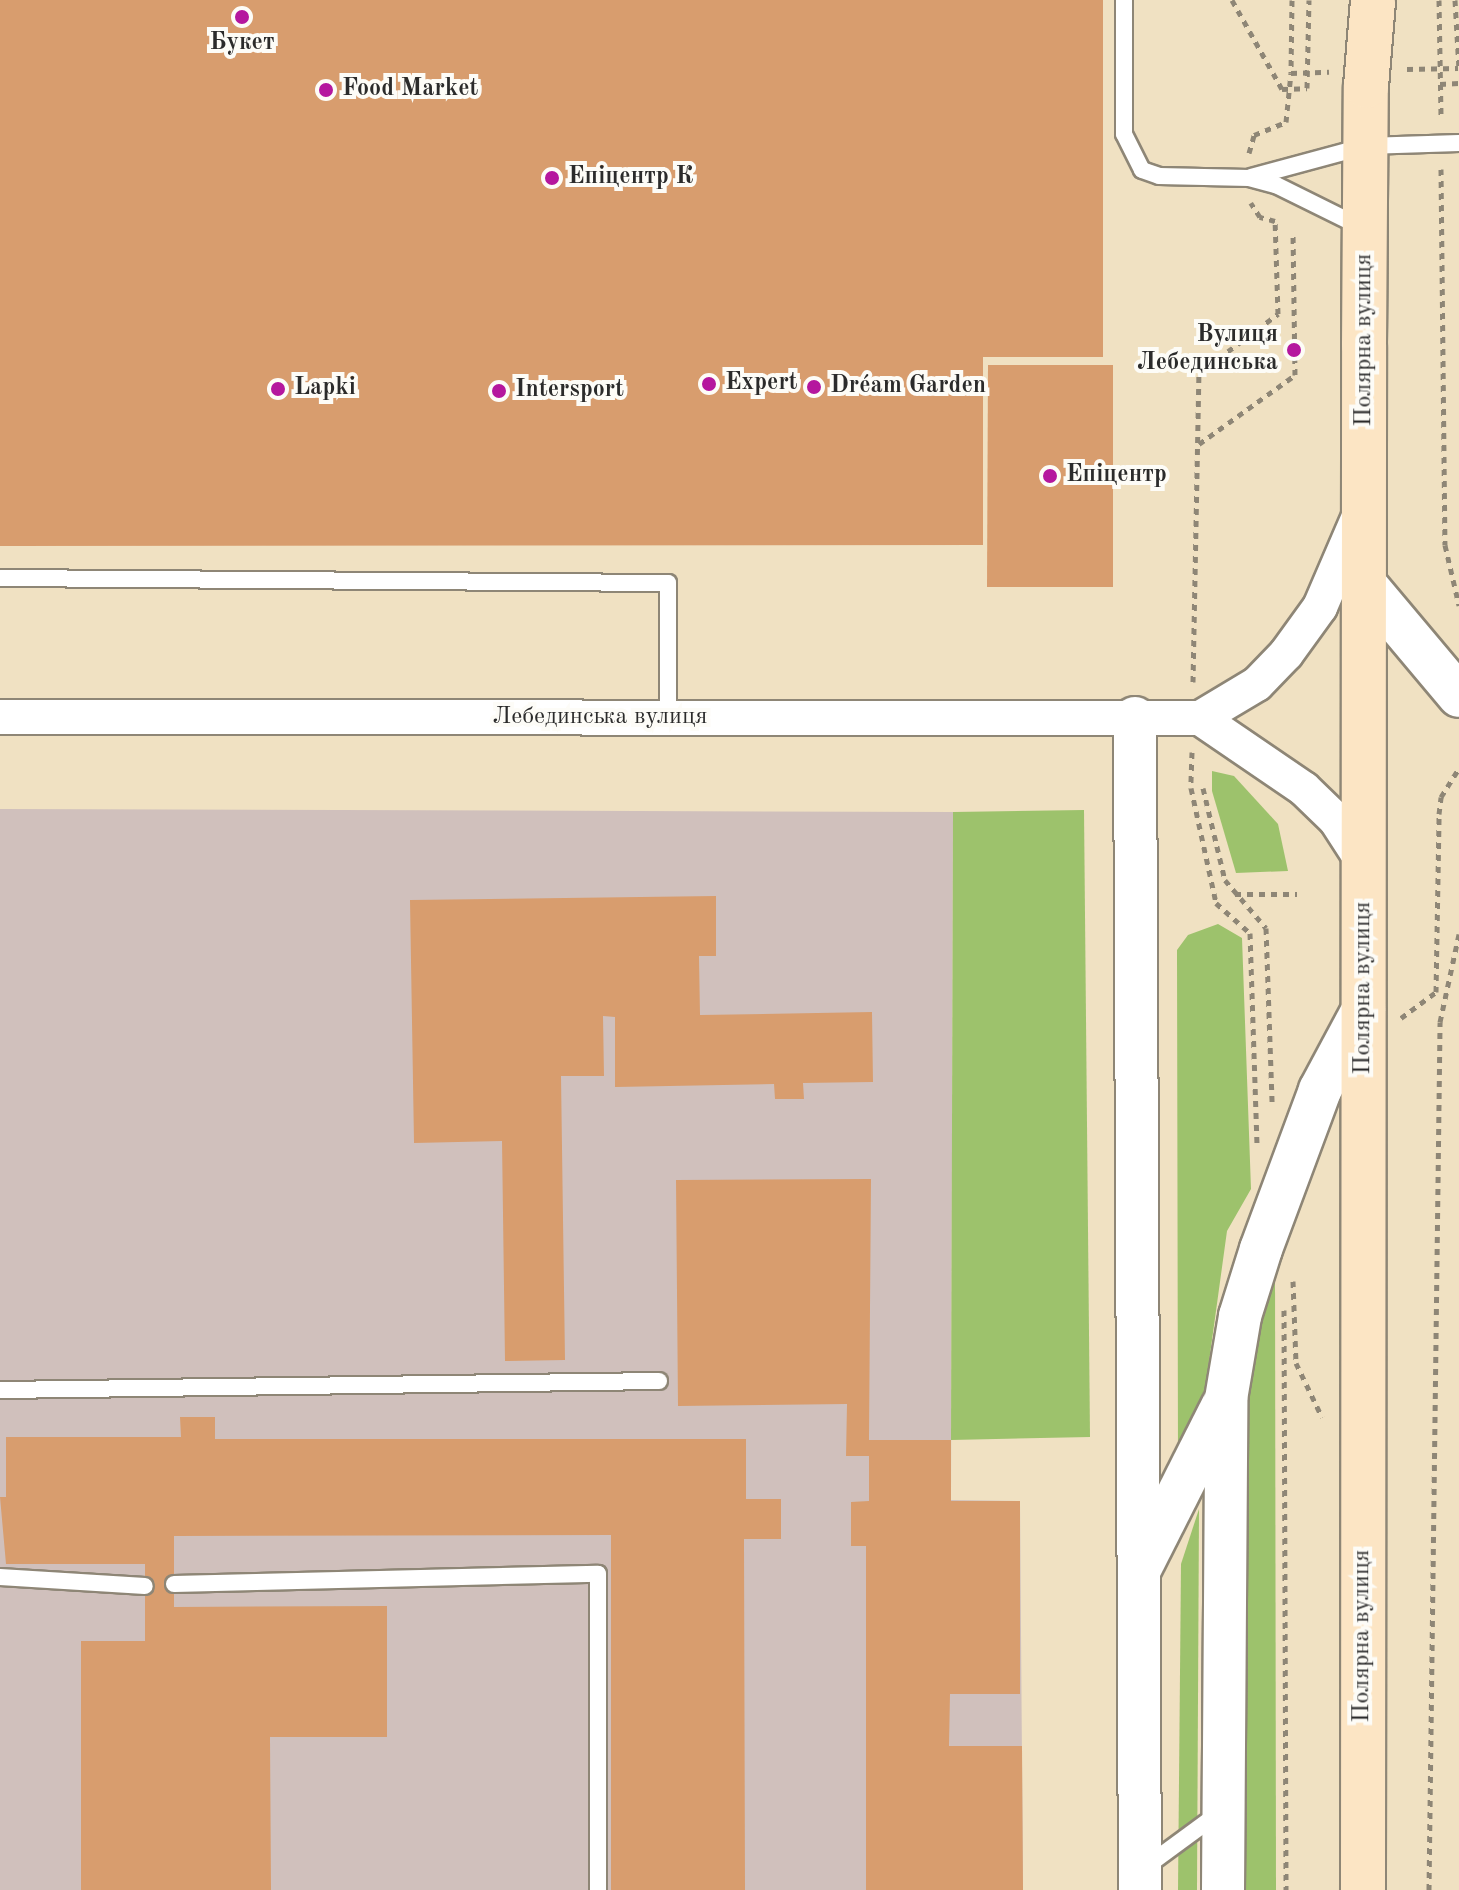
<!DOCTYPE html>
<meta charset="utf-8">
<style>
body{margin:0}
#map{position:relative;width:1459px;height:1890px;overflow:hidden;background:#f0e1c2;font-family:"Old Standard TT",serif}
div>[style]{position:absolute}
.industrial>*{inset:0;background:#d0c0bc}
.green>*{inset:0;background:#9dc26c}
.building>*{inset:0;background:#d89d6e}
.path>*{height:5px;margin-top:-2.5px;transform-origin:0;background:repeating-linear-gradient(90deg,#8e8676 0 6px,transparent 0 12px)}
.roads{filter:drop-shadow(2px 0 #8e8676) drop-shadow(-2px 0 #8e8676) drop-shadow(0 2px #8e8676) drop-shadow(0 -2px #8e8676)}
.service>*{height:16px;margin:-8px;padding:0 8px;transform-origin:8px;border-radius:8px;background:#fff}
.minor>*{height:34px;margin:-17px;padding:0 17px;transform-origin:17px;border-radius:17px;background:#fff}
.tertiary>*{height:42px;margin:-21px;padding:0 21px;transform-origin:21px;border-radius:21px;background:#fff}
.secondary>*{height:44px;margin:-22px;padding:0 22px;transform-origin:22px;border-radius:22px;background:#fce5c4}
.dots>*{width:22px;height:22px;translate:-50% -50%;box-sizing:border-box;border:4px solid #fdfcf7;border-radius:50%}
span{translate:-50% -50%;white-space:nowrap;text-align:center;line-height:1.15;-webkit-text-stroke:8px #fdfcf7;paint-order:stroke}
.poi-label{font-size:24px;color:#2b2b2b;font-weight:700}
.left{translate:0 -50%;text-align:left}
.right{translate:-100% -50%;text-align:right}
.street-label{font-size:24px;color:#2b2b2b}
</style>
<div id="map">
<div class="industrial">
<i style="clip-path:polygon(0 809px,953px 812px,951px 1500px,1020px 1501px,1023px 1890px,0 1890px)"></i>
</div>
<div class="green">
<i style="clip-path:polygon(1212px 771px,1234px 776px,1278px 824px,1288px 871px,1236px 873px,1212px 791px)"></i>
<i style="clip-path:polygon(1084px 810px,1090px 1437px,951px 1440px,953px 812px)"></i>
<i style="clip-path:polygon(1218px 924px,1242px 938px,1251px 1189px,1227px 1231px,1204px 1398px,1178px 1464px,1177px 950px,1188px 935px)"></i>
<i style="clip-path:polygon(1275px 1273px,1276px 1890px,1241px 1890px,1243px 1404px,1253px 1344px)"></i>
<i style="clip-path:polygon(1199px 1509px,1197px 1890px,1178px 1890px,1181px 1564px)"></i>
</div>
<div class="building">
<i style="clip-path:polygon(0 0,1103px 0,1103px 357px,983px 357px,983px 545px,0 546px)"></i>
<i style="clip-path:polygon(988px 365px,1113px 365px,1113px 587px,987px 587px)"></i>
<i style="clip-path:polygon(716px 896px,716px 956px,699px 956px,700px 1015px,872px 1012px,873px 1082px,803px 1083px,804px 1099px,775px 1099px,774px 1084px,615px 1087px,615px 1017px,603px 1016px,604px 1076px,561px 1076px,565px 1360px,505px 1361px,502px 1141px,414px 1143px,410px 900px)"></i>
<i style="clip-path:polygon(871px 1179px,869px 1440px,951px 1440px,951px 1501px,1020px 1501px,1020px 1694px,950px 1694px,949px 1746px,1022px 1746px,1023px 1890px,866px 1890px,866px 1546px,851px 1546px,851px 1502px,869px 1501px,869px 1456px,846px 1456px,847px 1404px,678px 1406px,676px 1180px)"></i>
<i style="clip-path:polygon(180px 1417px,215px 1417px,215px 1439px,746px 1439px,746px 1499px,781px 1499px,781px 1539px,744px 1539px,745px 1890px,611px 1890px,611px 1535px,174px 1536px,174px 1607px,387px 1606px,387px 1737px,270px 1737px,271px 1890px,81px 1890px,81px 1641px,145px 1641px,145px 1564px,6px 1564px,0 1497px,6px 1497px,6px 1437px,181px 1437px)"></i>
</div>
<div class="path">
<i style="left:1232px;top:0;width:102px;rotate:60.7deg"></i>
<i style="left:1282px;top:89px;width:25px;rotate:-2deg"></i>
<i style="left:1307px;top:88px;width:88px;rotate:-88.7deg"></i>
<i style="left:1292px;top:0;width:73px;rotate:90.8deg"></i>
<i style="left:1291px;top:73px;width:38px;rotate:-2deg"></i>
<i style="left:1439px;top:0;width:119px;rotate:89deg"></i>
<i style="left:1455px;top:0;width:69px;rotate:86.7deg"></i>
<i style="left:1407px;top:69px;width:51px;rotate:-1.1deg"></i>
<i style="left:1440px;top:84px;width:19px;rotate:-3deg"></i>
<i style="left:1249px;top:153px;width:19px;rotate:-74deg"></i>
<i style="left:1254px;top:135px;width:35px;rotate:-22deg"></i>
<i style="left:1286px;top:122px;width:49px;rotate:-84.2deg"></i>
<i style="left:1441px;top:169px;width:376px;rotate:89.4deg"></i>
<i style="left:1445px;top:545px;width:62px;rotate:76.9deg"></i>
<i style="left:1199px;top:444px;width:118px;rotate:-35.7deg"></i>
<i style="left:1295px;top:375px;width:143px;rotate:-90.8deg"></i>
<i style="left:1193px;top:682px;width:309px;rotate:-88.9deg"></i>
<i style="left:1199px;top:373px;width:99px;rotate:-36.8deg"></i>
<i style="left:1278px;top:314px;width:93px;rotate:-91.8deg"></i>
<i style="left:1275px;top:221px;width:16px;rotate:-165deg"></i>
<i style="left:1260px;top:217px;width:17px;rotate:-123deg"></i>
<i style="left:1192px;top:752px;width:36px;rotate:92deg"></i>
<i style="left:1191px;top:788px;width:118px;rotate:77.7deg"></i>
<i style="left:1216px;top:903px;width:45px;rotate:41.4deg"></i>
<i style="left:1250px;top:933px;width:210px;rotate:88.1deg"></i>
<i style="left:1203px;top:788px;width:95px;rotate:76.6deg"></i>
<i style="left:1225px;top:880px;width:63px;rotate:49.5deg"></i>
<i style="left:1266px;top:928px;width:176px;rotate:88deg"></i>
<i style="left:1235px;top:894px;width:62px"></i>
<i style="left:1401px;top:1018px;width:44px;rotate:-36.6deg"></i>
<i style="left:1436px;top:992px;width:178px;rotate:-89deg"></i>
<i style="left:1439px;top:814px;width:17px;rotate:-83deg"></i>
<i style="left:1441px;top:797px;width:34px;rotate:-58deg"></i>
<i style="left:1293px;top:1281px;width:82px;rotate:87.9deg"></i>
<i style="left:1296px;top:1363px;width:60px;rotate:64.3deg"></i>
<i style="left:1284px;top:1310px;width:580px;rotate:89.8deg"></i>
<i style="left:1429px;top:1890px;width:868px;rotate:-89.27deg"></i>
<i style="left:1440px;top:1022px;width:90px;rotate:-77.8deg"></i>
</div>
<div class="roads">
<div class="service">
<i style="left:1124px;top:0;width:134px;rotate:90deg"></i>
<i style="left:1124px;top:134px;width:40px;rotate:63.4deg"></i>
<i style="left:1142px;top:170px;width:18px;rotate:19deg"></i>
<i style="left:1159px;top:176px;width:90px;rotate:1.3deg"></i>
<i style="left:1249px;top:178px;width:28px;rotate:15deg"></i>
<i style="left:1276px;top:185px;width:95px;rotate:26.3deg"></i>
<i style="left:1251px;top:177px;width:119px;rotate:-15.1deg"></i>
<i style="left:1366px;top:146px;width:93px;rotate:-1.8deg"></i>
<i style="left:0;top:578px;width:668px;rotate:0.43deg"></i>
<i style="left:668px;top:583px;width:135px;rotate:90deg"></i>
<i style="left:0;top:1390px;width:659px;rotate:-0.78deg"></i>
<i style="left:0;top:1577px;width:145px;rotate:3.6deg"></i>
<i style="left:174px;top:1584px;width:424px;rotate:-1.4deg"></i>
<i style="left:598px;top:1574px;width:316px;rotate:90deg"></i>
<i style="left:1144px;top:1868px;width:93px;rotate:-36.3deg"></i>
</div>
<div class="minor">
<i style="left:0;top:717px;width:1200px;rotate:0.05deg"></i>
<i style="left:1200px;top:718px;width:66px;rotate:-30.8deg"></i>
<i style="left:1257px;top:684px;width:42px;rotate:-46deg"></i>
<i style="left:1286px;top:654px;width:58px;rotate:-54.1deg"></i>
<i style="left:1320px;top:607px;width:101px;rotate:-66.7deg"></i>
<i style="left:1200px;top:718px;width:126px;rotate:34.3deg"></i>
<i style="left:1304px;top:789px;width:45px;rotate:44.1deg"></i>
<i style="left:1336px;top:820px;width:54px;rotate:57.2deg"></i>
</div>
<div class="tertiary">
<i style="left:1365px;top:584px;width:146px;rotate:50deg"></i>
<i style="left:1135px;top:718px;width:1172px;rotate:89.76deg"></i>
<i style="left:1140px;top:1569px;width:182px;rotate:-63.2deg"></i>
<i style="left:1223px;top:1890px;width:491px;rotate:-89.6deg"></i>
<i style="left:1226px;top:1399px;width:84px;rotate:-80.4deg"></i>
<i style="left:1240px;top:1316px;width:70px;rotate:-72.6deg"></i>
<i style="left:1261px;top:1249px;width:170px;rotate:-69.6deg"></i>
<i style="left:1320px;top:1090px;width:93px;rotate:-61.8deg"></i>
</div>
<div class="secondary">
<i style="left:1363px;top:1890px;width:1545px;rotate:-89.96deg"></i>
<i style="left:1364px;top:345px;width:259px;rotate:-89.6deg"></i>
<i style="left:1366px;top:86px;width:86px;rotate:-85.3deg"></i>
</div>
</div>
<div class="dots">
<i style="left:242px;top:17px;background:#b5179e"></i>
<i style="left:326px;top:90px;background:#b5179e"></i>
<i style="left:552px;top:178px;background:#b5179e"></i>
<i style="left:1294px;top:350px;background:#b5179e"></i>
<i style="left:709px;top:384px;background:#b5179e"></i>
<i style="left:814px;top:387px;background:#b5179e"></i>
<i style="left:278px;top:389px;background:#b5179e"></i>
<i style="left:499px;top:391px;background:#b5179e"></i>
<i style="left:1050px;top:476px;background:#b5179e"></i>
</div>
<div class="poi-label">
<span style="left:242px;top:44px">Букет</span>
<span class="left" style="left:342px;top:90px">Food Market</span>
<span class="left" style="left:568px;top:178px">Епіцентр К</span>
<span class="right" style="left:1278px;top:350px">Вулиця<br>Лебединська</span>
<span class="left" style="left:725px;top:384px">Expert</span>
<span class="left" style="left:830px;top:387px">Dréam Garden</span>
<span class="left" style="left:294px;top:389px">Lapki</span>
<span class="left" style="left:515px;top:391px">Intersport</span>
<span class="left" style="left:1066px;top:476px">Епіцентр</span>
</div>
<div class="street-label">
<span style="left:1365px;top:340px;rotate:-90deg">Полярна вулиця</span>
<span style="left:600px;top:718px">Лебединська вулиця</span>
<span style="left:1364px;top:988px;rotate:-90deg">Полярна вулиця</span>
<span style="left:1363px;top:1636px;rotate:-90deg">Полярна вулиця</span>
</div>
</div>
